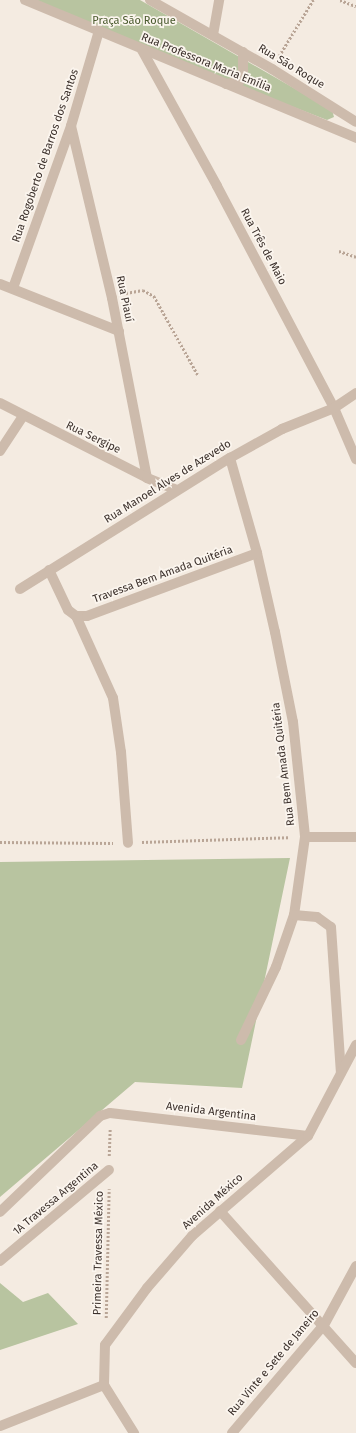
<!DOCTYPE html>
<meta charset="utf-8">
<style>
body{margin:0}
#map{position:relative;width:356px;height:1433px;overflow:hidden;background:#f4ebe1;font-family:"Fira Sans",sans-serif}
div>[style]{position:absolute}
.green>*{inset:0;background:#b8c4a0}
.path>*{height:2.5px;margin-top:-1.25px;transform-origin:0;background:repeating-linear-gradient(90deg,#b9a596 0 2px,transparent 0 4px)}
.minor>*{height:10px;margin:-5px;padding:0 5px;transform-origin:5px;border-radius:5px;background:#cdbbac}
span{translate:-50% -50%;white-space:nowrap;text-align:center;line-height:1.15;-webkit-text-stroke:3.5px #fbf5ee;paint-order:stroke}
.park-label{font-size:11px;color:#4a5a2e}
.street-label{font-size:11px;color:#3b302b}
</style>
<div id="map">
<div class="green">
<i style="clip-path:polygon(32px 0,140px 0,332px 110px,334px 117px,327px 120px,161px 56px)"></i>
<i style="clip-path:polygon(290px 858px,242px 1088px,135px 1082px,0 1197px,0 862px)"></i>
<i style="clip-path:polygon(0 1283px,23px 1302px,48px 1293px,78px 1324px,0 1350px)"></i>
</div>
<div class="path">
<i style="left:340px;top:0;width:17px;rotate:21deg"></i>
<i style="left:279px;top:56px;width:66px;rotate:-58.7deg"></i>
<i style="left:339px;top:251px;width:18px;rotate:19deg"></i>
<i style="left:126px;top:293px;width:17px;rotate:-10deg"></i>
<i style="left:143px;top:290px;width:13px;rotate:29deg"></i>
<i style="left:154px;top:296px;width:90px;rotate:60.9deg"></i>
<i style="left:0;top:842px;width:113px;rotate:0.5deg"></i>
<i style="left:142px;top:842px;width:147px;rotate:-1.9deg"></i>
<i style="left:109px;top:1156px;width:27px;rotate:-88deg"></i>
<i style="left:106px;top:1318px;width:129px;rotate:-88.7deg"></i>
</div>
<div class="minor">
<i style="left:25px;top:0;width:359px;rotate:22.6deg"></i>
<i style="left:150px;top:0;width:140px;rotate:29.5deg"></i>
<i style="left:272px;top:69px;width:99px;rotate:32.2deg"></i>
<i style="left:213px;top:35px;width:36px;rotate:-80deg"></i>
<i style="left:142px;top:50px;width:155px;rotate:61.1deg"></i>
<i style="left:217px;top:186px;width:251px;rotate:62.2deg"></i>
<i style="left:334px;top:408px;width:56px;rotate:66.7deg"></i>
<i style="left:226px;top:84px;width:13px;rotate:-9deg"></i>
<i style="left:239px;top:82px;width:7px;rotate:-56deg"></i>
<i style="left:243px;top:76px;width:24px;rotate:-90deg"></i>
<i style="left:71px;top:126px;width:177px;rotate:76.6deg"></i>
<i style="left:112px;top:298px;width:183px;rotate:79deg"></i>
<i style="left:0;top:284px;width:128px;rotate:21.6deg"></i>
<i style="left:13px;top:288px;width:172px;rotate:-70.3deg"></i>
<i style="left:71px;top:126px;width:99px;rotate:-73.6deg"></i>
<i style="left:0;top:403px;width:165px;rotate:27deg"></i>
<i style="left:147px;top:478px;width:32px;rotate:22deg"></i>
<i style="left:0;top:451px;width:42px;rotate:-56.7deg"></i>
<i style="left:230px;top:458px;width:99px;rotate:74.1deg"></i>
<i style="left:257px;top:553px;width:81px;rotate:77.2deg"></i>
<i style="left:275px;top:632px;width:92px;rotate:78.7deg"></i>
<i style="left:293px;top:722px;width:116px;rotate:84deg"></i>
<i style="left:305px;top:837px;width:79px;rotate:98deg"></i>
<i style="left:294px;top:915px;width:55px;rotate:109.1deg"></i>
<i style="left:276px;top:967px;width:81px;rotate:115.6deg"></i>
<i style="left:49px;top:570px;width:44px;rotate:64.6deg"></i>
<i style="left:68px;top:610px;width:10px;rotate:37deg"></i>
<i style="left:76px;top:616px;width:90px;rotate:65.7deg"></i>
<i style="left:113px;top:698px;width:55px;rotate:81.6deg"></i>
<i style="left:121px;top:752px;width:91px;rotate:85.6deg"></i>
<i style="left:20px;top:589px;width:248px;rotate:-32deg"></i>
<i style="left:230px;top:458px;width:60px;rotate:-29.1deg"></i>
<i style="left:282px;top:429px;width:56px;rotate:-22deg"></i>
<i style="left:334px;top:408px;width:27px;rotate:-34deg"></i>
<i style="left:76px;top:616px;width:11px"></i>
<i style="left:87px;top:616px;width:181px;rotate:-20.3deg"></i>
<i style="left:305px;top:837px;width:51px"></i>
<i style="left:294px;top:915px;width:23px;rotate:5deg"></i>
<i style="left:317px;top:917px;width:17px;rotate:36deg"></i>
<i style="left:331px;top:927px;width:146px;rotate:86.1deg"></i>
<i style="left:220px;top:1211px;width:204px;rotate:48.2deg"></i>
<i style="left:0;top:1212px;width:139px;rotate:-43.8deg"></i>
<i style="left:100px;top:1116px;width:10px;rotate:-17deg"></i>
<i style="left:110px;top:1113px;width:199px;rotate:6.6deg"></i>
<i style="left:0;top:1261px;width:142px;rotate:-39.9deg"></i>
<i style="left:104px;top:1385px;width:40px;rotate:-88.6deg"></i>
<i style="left:105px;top:1345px;width:71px;rotate:-53.6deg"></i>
<i style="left:147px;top:1288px;width:69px;rotate:-49.1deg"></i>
<i style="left:192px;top:1236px;width:153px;rotate:-40.8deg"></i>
<i style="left:308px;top:1136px;width:103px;rotate:-62.2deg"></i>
<i style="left:104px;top:1385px;width:57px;rotate:58deg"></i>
<i style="left:0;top:1426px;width:112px;rotate:-21.5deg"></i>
<i style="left:232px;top:1433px;width:142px;rotate:-49.6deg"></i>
<i style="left:324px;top:1325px;width:67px;rotate:-61.5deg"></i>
</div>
<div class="park-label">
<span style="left:134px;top:21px">Praça São Roque</span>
</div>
<div class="street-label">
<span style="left:206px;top:63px;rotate:22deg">Rua Professora Maria Emília</span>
<span style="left:291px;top:67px;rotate:31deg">Rua São Roque</span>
<span style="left:46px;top:156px;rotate:-71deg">Rua Rogoberto de Barros dos Santos</span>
<span style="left:263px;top:247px;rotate:62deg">Rua Três de Maio</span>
<span style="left:124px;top:299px;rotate:78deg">Rua Piauí</span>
<span style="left:93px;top:438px;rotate:26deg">Rua Sergipe</span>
<span style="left:168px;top:482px;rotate:-32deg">Rua Manoel Alves de Azevedo</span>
<span style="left:163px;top:575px;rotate:-20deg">Travessa Bem Amada Quitéria</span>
<span style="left:284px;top:764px;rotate:-97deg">Rua Bem Amada Quitéria</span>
<span style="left:211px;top:1112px;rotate:7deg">Avenida Argentina</span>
<span style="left:56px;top:1199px;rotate:-40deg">1A Travessa Argentina</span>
<span style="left:213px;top:1202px;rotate:-42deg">Avenida México</span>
<span style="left:99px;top:1253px;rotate:-89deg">Primeira Travessa México</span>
<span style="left:274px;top:1363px;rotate:-50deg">Rua Vinte e Sete de Janeiro</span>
</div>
</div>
